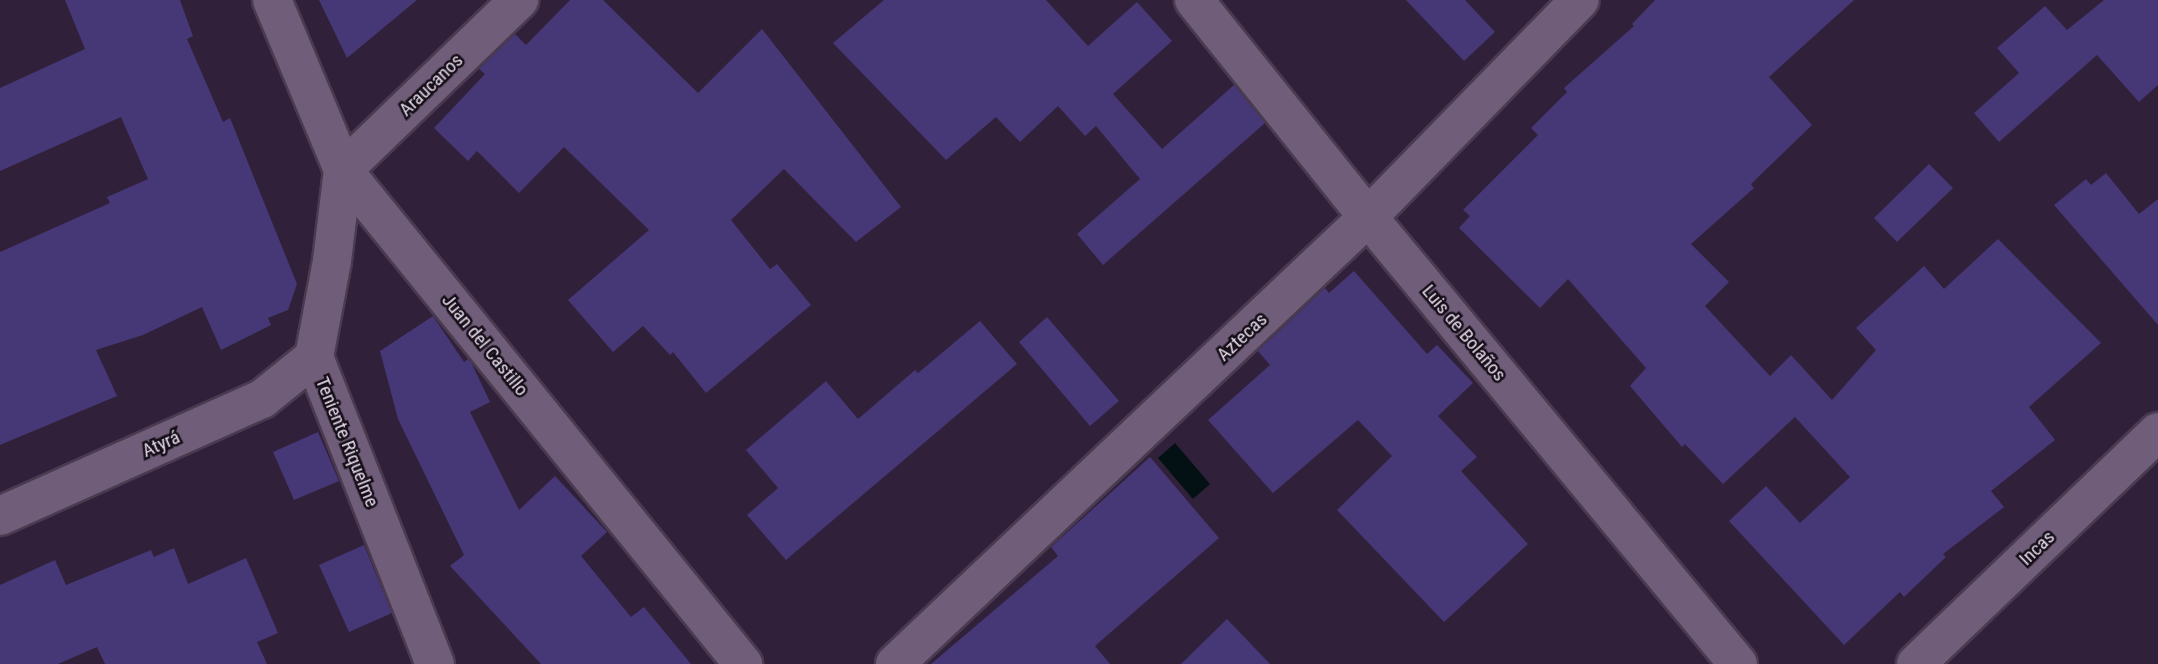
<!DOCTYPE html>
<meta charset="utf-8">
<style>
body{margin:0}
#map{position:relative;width:2158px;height:664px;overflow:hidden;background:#312039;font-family:"Roboto Condensed",sans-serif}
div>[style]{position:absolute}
.water>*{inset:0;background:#041114}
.building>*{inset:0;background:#463776}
.roads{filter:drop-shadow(2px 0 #4a3b50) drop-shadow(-2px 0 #4a3b50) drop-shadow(0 2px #4a3b50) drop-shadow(0 -2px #4a3b50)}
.minor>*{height:38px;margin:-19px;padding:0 19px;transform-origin:19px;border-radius:19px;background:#705d79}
span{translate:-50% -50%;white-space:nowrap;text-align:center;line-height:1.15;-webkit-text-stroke:5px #150e18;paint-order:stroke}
.street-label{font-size:19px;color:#e5daea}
</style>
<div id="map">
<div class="water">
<i style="clip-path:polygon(1175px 443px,1210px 484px,1193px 499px,1158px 458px)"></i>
</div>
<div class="building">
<i style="clip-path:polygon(65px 0,180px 0,193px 36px,187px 39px,223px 122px,230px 118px,297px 284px,288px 310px,268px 318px,271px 325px,221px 350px,202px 307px,143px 335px,96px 350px,117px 396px,0 445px,0 252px,110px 203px,107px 197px,148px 179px,121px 117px,0 171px,0 88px,85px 49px)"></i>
<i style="clip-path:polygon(319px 0,417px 0,347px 58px)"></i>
<i style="clip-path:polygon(570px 0,603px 0,698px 93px,762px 29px,901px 207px,856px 242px,784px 169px,731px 220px,770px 269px,777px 264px,811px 305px,706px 393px,673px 352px,670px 355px,643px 326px,613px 352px,568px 300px,649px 230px,564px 147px,519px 193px,477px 151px,468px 161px,434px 128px,485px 74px,479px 69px,515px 34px,526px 45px)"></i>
<i style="clip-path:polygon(884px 0,1046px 0,1088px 46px,1137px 2px,1172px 41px,1113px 94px,1162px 149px,1234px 85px,1265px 123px,1103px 265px,1077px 234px,1140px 179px,1096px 126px,1085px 136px,1058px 106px,1020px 142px,996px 117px,946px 160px,833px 43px)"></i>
<i style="clip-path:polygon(1406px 0,1465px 0,1495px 32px,1464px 61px)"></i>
<i style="clip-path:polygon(1655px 0,1854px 0,1769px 77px,1812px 125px,1751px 184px,1754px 188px,1691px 244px,1729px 282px,1705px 306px,1770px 376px,1791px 355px,1832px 400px,1876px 350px,1856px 328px,1924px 266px,1944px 289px,1998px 239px,2101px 343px,2029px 407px,2055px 440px,1991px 491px,2004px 507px,1943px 554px,1946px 557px,1904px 597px,1900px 592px,1844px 645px,1729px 521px,1766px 486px,1800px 523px,1850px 477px,1795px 417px,1723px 484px,1685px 444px,1682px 447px,1630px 386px,1646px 368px,1568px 279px,1540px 308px,1459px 228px,1470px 216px,1463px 210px,1538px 135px,1531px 128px,1567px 92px,1564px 88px,1634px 26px,1632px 24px)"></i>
<i style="clip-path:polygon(2104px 0,2158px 0,2158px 85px,2139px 102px,2097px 55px,1999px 142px,1974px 113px,2019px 73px,1997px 48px,2045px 6px,2067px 30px)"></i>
<i style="clip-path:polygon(1929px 164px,1953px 188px,1897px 242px,1874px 218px)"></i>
<i style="clip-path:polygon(2106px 173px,2139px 214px,2158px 199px,2158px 325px,2054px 205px,2086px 179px,2091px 185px)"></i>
<i style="clip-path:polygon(1354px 271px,1427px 354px,1437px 345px,1473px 383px,1438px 416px,1477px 457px,1461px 471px,1528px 544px,1444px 622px,1337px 510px,1392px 456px,1358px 420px,1273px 493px,1208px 420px,1270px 365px,1258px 351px,1325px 288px,1329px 293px)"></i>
<i style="clip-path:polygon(433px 316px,464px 362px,468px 359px,471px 362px,490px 402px,470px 412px,519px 510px,555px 476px,607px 532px,581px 556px,631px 617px,644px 607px,691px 664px,541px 664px,450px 566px,464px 555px,398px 419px,380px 351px)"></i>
<i style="clip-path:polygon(1047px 317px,1119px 401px,1090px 426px,1019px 342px)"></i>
<i style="clip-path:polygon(980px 321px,1017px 364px,786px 560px,747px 515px,778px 488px,746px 450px,826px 381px,858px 419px,915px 370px,918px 373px)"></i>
<i style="clip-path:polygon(318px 432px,339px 481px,294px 500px,273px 452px)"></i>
<i style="clip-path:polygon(1150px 457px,1219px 538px,1095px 646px,1110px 664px,931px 664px,1058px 556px,1051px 547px)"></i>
<i style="clip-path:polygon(364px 545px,392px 613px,349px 632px,319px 565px)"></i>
<i style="clip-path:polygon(174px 548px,188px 584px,246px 558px,278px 633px,257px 642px,267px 664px,105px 664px,97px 647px,58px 664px,0 664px,0 585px,55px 560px,66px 585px,151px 550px,154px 557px)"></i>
<i style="clip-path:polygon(1227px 619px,1270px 664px,1181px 664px)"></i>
</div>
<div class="roads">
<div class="minor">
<i style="left:272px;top:0;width:184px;rotate:67.3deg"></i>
<i style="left:343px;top:170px;width:636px;rotate:51deg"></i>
<i style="left:1194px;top:0;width:278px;rotate:51.3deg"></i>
<i style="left:1368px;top:217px;width:580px;rotate:50.38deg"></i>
<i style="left:343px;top:170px;width:92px;rotate:96.9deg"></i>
<i style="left:332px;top:261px;width:98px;rotate:100.6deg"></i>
<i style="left:314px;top:357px;width:330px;rotate:68.5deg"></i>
<i style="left:343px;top:170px;width:245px;rotate:-44deg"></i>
<i style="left:0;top:516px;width:287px;rotate:-24.1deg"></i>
<i style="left:262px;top:399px;width:67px;rotate:-38.9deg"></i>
<i style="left:895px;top:664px;width:651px;rotate:-43.38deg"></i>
<i style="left:1368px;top:217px;width:303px;rotate:-45.7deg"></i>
<i style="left:1916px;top:664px;width:335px;rotate:-43.8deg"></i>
</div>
</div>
<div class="street-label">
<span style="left:431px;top:85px;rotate:-44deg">Araucanos</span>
<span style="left:1464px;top:333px;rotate:50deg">Luis de Bolaños</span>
<span style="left:1242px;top:337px;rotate:-43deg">Aztecas</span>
<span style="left:485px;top:345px;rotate:51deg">Juan del Castillo</span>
<span style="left:347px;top:442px;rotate:68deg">Teniente Riquelme</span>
<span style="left:161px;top:444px;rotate:-24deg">Atyrá</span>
<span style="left:2037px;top:548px;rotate:-44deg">Incas</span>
</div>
</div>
